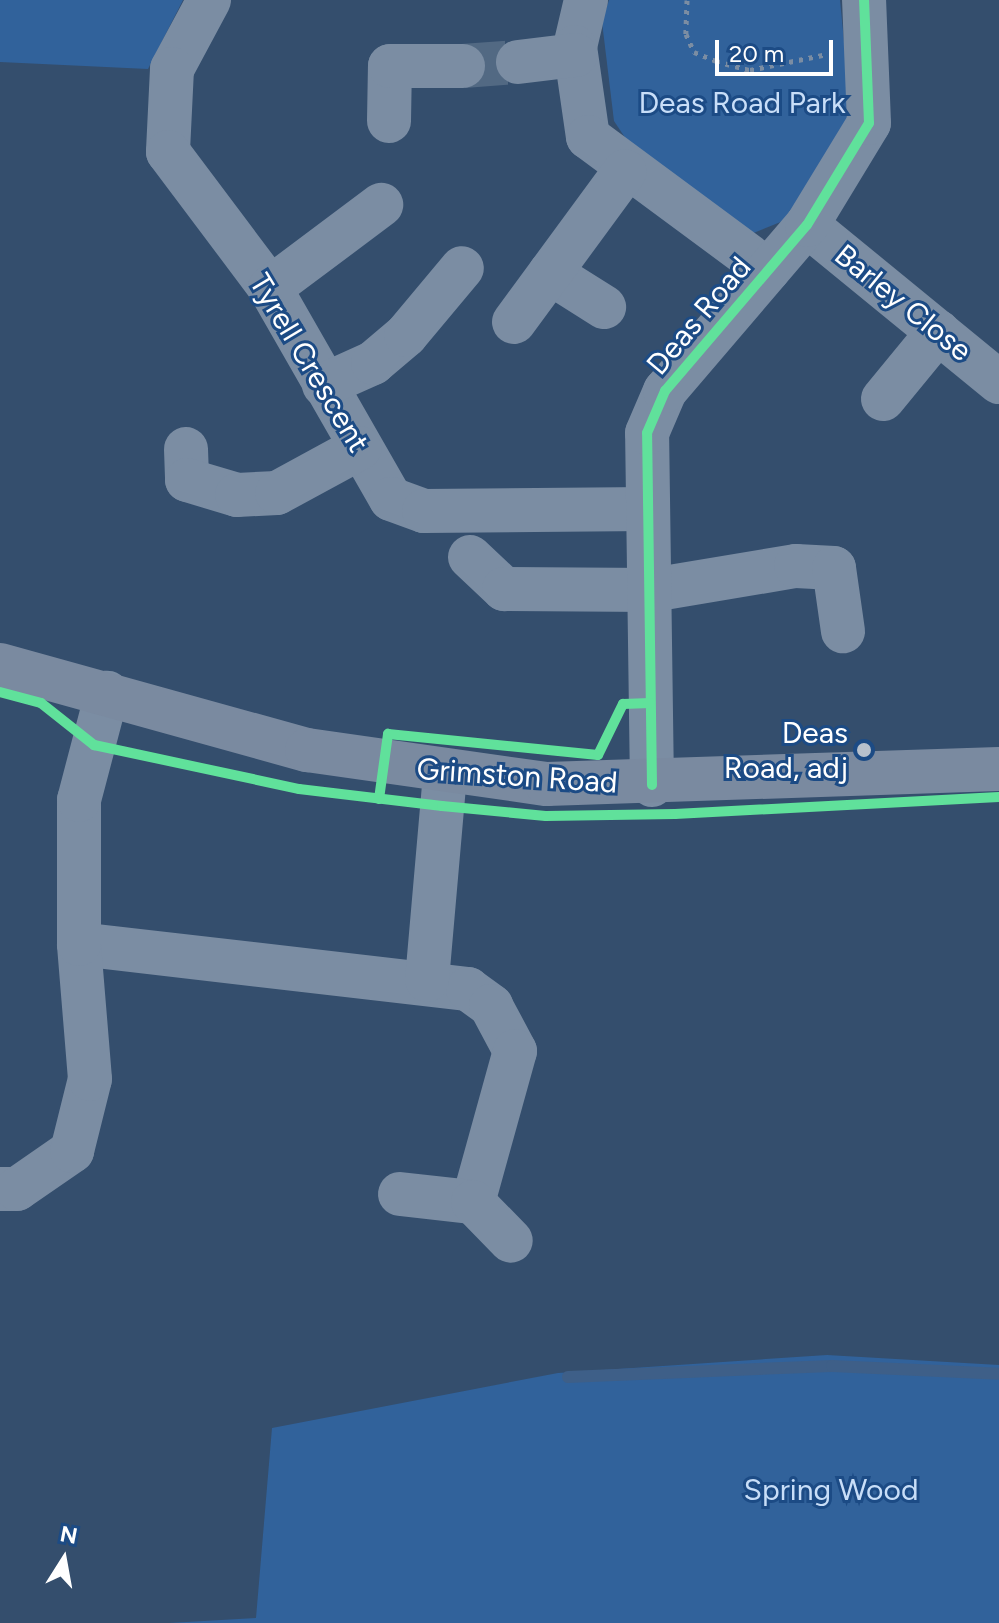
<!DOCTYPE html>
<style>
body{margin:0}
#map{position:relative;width:999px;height:1623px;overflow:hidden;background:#344e6d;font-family:Figtree,sans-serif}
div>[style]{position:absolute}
.green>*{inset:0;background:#31629b}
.stream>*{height:12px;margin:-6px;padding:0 6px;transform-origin:6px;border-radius:6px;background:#3e5f88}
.minor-tunnel>*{height:44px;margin-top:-22px;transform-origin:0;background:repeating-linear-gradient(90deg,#526983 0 44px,transparent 0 66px)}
.path>*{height:5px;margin-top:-2.5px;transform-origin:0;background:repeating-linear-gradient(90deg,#7b8da3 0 4px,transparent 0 10px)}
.minor>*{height:44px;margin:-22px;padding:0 22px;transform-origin:22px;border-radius:22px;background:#7b8da3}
.major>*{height:44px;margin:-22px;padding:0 22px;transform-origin:22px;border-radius:22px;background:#7a8aa0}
.cycleway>*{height:10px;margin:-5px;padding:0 5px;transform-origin:5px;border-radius:5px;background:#60e19b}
.dots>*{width:22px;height:22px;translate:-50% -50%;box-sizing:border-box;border:4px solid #1c4b85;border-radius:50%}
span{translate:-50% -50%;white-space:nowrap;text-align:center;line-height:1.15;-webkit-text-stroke:6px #1c4b85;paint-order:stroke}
.park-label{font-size:30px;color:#c8def8}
.street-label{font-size:30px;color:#fff}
.poi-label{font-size:30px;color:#fff}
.right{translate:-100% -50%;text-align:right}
.north{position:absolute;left:24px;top:1519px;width:80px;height:80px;-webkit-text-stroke:6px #1c4b85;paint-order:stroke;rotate:11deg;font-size:22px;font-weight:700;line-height:32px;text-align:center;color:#fff}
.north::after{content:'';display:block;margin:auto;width:28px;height:36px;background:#fff;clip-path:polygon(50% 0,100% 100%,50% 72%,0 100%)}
.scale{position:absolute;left:715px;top:40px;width:118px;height:36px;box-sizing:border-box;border:4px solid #fff;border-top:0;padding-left:10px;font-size:24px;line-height:28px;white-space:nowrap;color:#fff;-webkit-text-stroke:6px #1c4b85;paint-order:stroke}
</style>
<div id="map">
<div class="green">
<i style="clip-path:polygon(0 0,183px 0,148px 69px,0 62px)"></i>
<i style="clip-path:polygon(609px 0,840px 0,852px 125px,783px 221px,746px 236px,630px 145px,614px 121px,602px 22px)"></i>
<i style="clip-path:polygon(827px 1355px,999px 1365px,999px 1623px,169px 1623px,256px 1618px,272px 1428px,558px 1373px)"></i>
</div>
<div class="stream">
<i style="left:568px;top:1377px;width:264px;rotate:-2.4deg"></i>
<i style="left:832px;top:1366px;width:167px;rotate:2.7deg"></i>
</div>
<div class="minor-tunnel">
<i style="left:463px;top:66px;width:55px;rotate:-4.2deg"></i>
</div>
<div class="path">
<i style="left:687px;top:0;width:34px;rotate:92deg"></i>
<i style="left:686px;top:34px;width:20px;rotate:66deg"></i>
<i style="left:694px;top:52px;width:24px;rotate:22deg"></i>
<i style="left:716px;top:61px;width:35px;rotate:15deg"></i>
<i style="left:750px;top:70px;width:79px;rotate:-11.7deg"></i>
</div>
<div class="minor">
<i style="left:209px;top:0;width:78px;rotate:118.2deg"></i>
<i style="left:172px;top:69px;width:83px;rotate:92.8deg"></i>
<i style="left:168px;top:152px;width:170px;rotate:53.1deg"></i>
<i style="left:270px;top:288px;width:243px;rotate:60.2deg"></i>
<i style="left:391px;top:499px;width:35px;rotate:20deg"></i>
<i style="left:424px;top:511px;width:223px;rotate:-0.5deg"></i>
<i style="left:586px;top:0;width:48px;rotate:103.2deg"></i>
<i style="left:575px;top:47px;width:91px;rotate:81.8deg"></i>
<i style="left:588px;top:137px;width:224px;rotate:36.5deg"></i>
<i style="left:518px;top:62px;width:58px;rotate:-6.9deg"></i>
<i style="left:389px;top:121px;width:55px;rotate:-89deg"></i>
<i style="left:390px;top:66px;width:73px"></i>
<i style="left:807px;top:225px;width:248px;rotate:39.3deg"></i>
<i style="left:550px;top:273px;width:64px;rotate:32.2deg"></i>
<i style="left:270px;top:288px;width:139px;rotate:-36.8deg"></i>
<i style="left:514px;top:322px;width:187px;rotate:-53.7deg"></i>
<i style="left:324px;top:385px;width:54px;rotate:-24.2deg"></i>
<i style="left:373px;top:363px;width:43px;rotate:-40.3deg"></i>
<i style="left:406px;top:335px;width:87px;rotate:-50.1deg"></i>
<i style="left:883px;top:399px;width:87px;rotate:-50.6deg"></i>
<i style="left:186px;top:449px;width:31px;rotate:88deg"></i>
<i style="left:187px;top:480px;width:52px;rotate:16.7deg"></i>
<i style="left:237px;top:495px;width:40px;rotate:-2.9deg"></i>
<i style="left:277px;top:493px;width:94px;rotate:-28.5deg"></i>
<i style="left:470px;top:557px;width:47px;rotate:43.3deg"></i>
<i style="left:504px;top:589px;width:148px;rotate:0.4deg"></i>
<i style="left:652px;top:590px;width:146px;rotate:-9.5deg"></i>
<i style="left:796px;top:566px;width:38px;rotate:3deg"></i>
<i style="left:834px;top:568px;width:64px;rotate:81.9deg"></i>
<i style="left:652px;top:785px;width:352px;rotate:-90.8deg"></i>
<i style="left:647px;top:433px;width:46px;rotate:-66.8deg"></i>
<i style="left:665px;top:391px;width:218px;rotate:-49.5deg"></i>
<i style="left:807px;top:225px;width:119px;rotate:-58.7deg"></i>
<i style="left:869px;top:123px;width:123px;rotate:-92.3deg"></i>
<i style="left:79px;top:944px;width:392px;rotate:6.6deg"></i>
<i style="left:468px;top:989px;width:29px;rotate:36deg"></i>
<i style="left:491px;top:1006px;width:51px;rotate:61.9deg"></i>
<i style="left:515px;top:1051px;width:157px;rotate:105.5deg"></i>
<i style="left:427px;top:980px;width:208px;rotate:-85deg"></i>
<i style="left:0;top:1189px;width:17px"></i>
<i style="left:17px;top:1189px;width:67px;rotate:-34.6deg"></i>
<i style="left:72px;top:1151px;width:74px;rotate:-76deg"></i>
<i style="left:90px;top:1079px;width:135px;rotate:-94.7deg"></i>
<i style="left:79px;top:944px;width:144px;rotate:-90deg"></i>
<i style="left:79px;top:800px;width:111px;rotate:-75.3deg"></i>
<i style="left:400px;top:1194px;width:73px;rotate:6.3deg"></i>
<i style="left:473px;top:1202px;width:54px;rotate:45.7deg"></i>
</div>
<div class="major">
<i style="left:0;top:665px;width:319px;rotate:15.5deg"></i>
<i style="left:307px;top:750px;width:242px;rotate:8.1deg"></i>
<i style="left:547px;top:784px;width:452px;rotate:-1.9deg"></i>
</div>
<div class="cycleway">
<i style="left:0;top:692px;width:42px;rotate:15deg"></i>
<i style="left:41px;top:703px;width:68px;rotate:38.4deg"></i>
<i style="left:94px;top:745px;width:210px;rotate:12.1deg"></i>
<i style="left:299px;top:789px;width:144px;rotate:6.8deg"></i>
<i style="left:442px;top:806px;width:104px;rotate:5.5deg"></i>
<i style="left:546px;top:816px;width:129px;rotate:-0.9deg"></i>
<i style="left:675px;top:814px;width:324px;rotate:-3deg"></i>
<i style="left:652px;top:785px;width:352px;rotate:-90.8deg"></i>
<i style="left:647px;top:433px;width:46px;rotate:-66.8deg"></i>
<i style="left:665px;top:391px;width:218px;rotate:-49.5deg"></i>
<i style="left:807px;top:225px;width:119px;rotate:-58.7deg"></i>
<i style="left:869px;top:123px;width:123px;rotate:-92.3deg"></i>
<i style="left:379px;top:799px;width:66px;rotate:-82.1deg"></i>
<i style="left:388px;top:734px;width:211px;rotate:5.7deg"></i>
<i style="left:598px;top:755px;width:57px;rotate:-63.9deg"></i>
<i style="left:623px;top:704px;width:27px;rotate:-2deg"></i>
</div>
<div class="dots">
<i style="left:864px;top:750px;background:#b8c1cc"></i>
</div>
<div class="park-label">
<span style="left:742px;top:103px">Deas Road Park</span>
<span style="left:831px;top:1490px">Spring Wood</span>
</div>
<div class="street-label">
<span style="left:903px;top:303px;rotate:39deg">Barley Close</span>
<span style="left:699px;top:316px;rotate:-50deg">Deas Road</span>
<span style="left:309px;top:363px;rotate:59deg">Tyrell Crescent</span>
<span style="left:517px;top:776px;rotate:4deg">Grimston Road</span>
</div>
<div class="poi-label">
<span class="right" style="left:848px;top:750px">Deas<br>Road, adj</span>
</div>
<div class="north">N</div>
<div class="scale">20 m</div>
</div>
